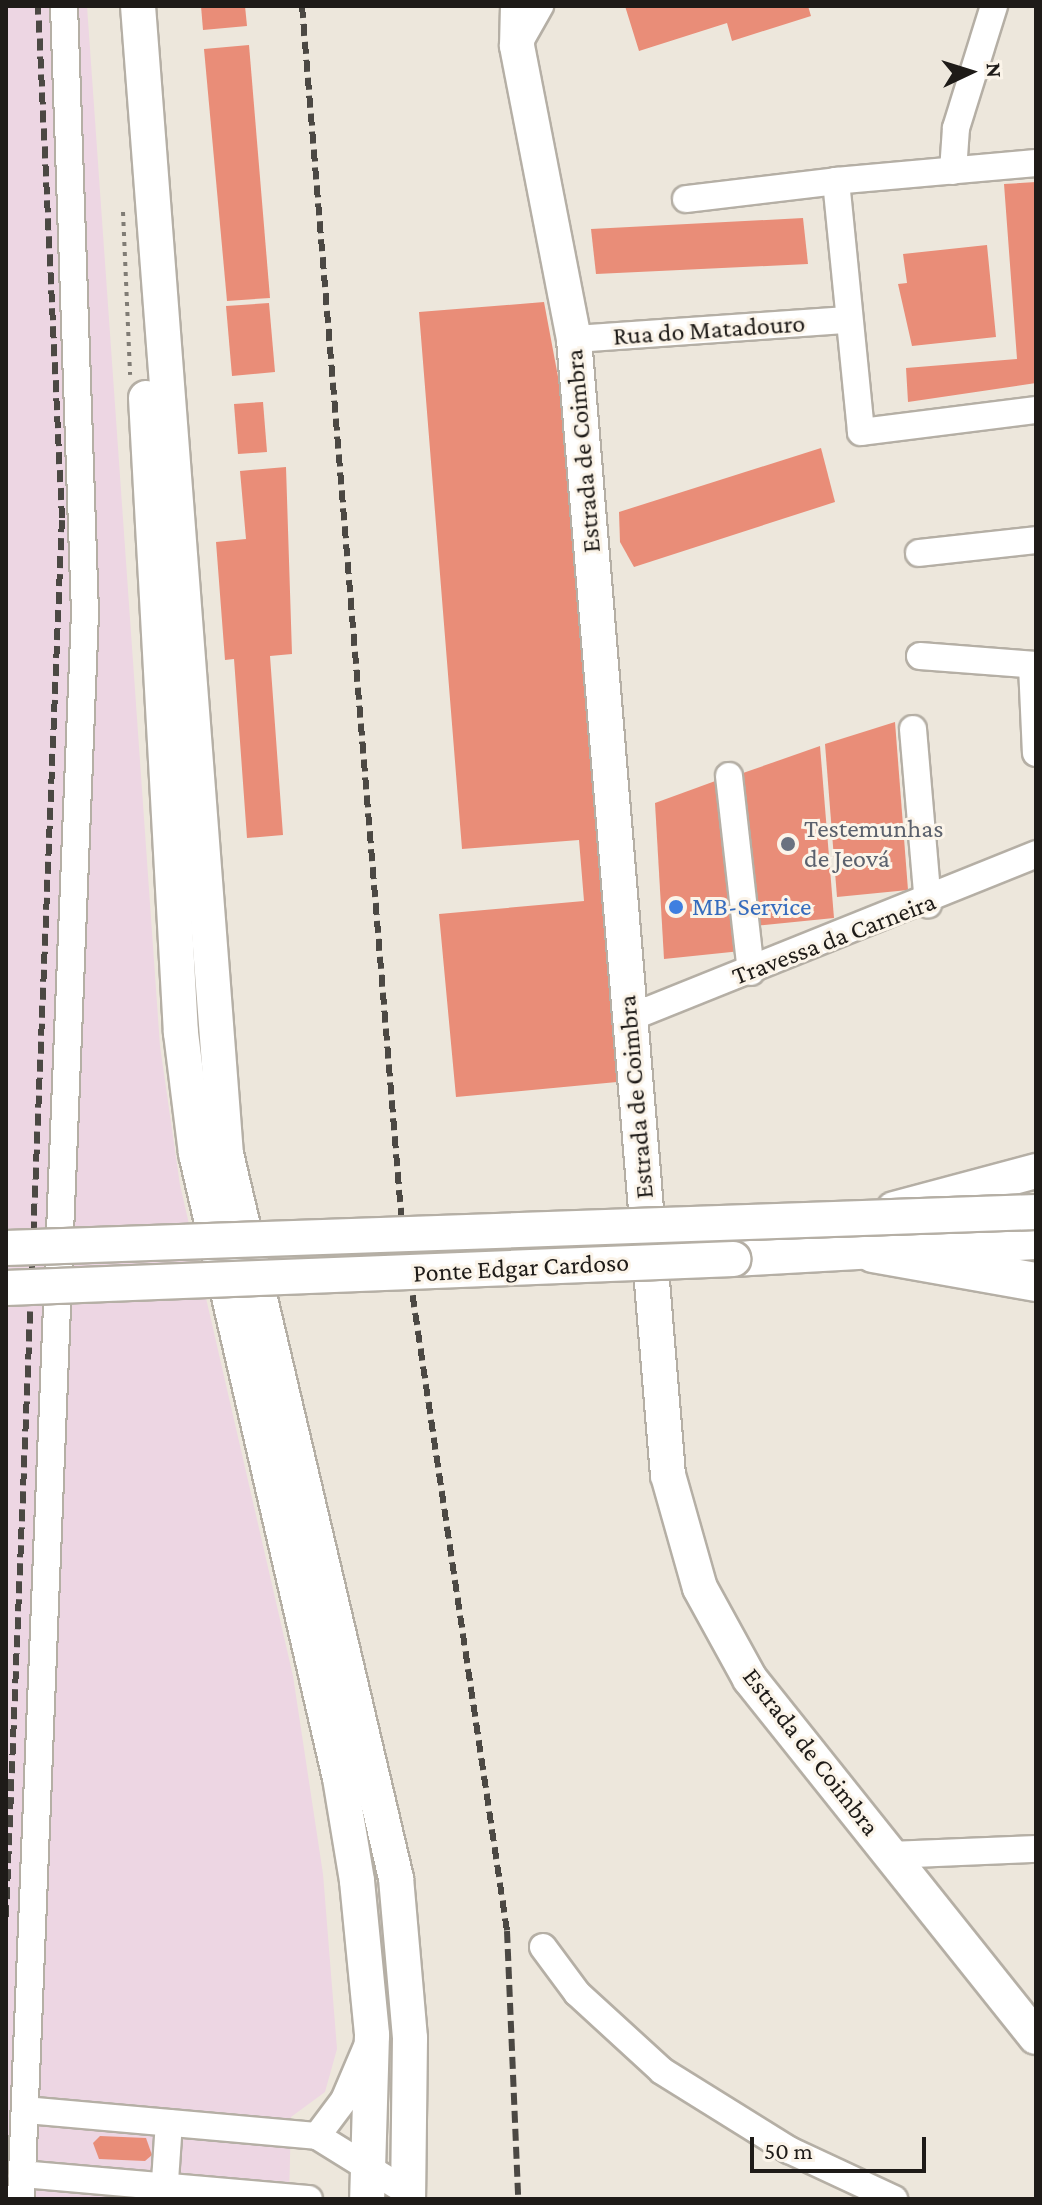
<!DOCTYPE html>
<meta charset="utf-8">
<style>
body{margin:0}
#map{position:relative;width:1042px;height:2205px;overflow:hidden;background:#ede7dc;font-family:"Crimson Pro",serif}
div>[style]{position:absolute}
.industrial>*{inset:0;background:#edd6e3}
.building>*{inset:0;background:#e98d78}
.path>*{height:4px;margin-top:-2px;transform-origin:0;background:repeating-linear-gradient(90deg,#807c75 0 4px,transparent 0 10px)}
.roads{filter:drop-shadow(2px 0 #b5afa5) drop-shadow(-2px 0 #b5afa5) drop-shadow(0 2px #b5afa5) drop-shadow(0 -2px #b5afa5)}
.minor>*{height:26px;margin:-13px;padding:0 13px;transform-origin:13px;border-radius:13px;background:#fff}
.major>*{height:34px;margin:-17px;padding:0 17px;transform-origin:17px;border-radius:17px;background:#fff}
.highway>*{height:38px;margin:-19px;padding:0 19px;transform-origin:19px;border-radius:19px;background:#fff}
.rail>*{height:6px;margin-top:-3px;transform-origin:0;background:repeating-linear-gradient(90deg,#4b4843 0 12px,transparent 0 18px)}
.bridges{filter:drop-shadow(2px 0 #b5afa5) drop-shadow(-2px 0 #b5afa5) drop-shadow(0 2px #b5afa5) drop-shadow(0 -2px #b5afa5)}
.major-bridge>*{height:34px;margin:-17px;padding:0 17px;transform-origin:17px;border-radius:17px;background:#fff}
.dots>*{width:22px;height:22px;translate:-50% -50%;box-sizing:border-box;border:4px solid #fbf4e9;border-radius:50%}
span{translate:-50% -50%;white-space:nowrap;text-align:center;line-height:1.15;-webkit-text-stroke:6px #fbf4e9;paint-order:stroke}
.street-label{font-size:26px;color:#1e1b18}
.worship-label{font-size:26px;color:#5b616d}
.left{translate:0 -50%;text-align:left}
.shop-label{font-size:26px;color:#366cbe}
.frame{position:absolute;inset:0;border:8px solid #1e1b18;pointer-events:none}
.north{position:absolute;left:930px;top:32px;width:80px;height:80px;-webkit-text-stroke:6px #fbf4e9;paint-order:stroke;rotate:86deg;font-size:22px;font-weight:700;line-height:32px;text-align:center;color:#1e1b18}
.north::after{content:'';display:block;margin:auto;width:28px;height:36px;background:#1e1b18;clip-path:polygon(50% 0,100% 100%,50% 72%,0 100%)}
.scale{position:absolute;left:750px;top:2137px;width:176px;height:36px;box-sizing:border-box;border:4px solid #1e1b18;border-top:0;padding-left:10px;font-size:24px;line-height:28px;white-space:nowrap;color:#1e1b18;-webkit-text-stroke:6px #fbf4e9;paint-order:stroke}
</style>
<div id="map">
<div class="industrial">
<i style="clip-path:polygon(6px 6px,87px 6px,160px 1046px,180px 1185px,293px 1676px,323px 1874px,337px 2049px,325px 2092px,291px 2117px,289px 2199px,6px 2199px)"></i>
</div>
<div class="building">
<i style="clip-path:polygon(201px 6px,245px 6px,247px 26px,203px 30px)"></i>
<i style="clip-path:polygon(625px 6px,808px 6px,811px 16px,732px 41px,727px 23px,639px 51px)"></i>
<i style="clip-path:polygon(249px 45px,270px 298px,227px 301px,204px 49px)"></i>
<i style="clip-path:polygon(1036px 182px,1036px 383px,908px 402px,906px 368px,1017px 359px,1004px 184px)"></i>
<i style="clip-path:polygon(803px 218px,808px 264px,596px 274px,591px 229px)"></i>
<i style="clip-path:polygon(987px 245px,996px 337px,912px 346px,898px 284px,907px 283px,903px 254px)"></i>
<i style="clip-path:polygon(544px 302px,562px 398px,617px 1082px,456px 1097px,439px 914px,584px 901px,579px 840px,462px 849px,419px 312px)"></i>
<i style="clip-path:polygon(269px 303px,275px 372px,232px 376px,226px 306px)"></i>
<i style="clip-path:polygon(263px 402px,267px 452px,238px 454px,234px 404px)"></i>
<i style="clip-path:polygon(821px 448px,835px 502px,634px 567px,620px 542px,619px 512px)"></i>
<i style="clip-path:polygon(286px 467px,292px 654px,270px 656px,283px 835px,247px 838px,234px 659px,225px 660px,216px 542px,246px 539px,240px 471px)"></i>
<i style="clip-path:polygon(895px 722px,908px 890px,837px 897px,825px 744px)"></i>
<i style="clip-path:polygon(820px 746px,834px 918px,754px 926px,743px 773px)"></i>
<i style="clip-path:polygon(729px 776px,741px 951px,664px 959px,655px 803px)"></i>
<i style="clip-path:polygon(100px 2136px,146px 2138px,152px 2155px,145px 2161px,99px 2159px,93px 2143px)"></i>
</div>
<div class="path">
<i style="left:123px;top:212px;width:163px;rotate:87.5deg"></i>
</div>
<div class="roads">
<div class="minor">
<i style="left:519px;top:43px;width:43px;rotate:-60.4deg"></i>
<i style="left:1036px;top:163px;width:201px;rotate:174.9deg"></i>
<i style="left:836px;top:181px;width:252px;rotate:84.3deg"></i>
<i style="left:861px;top:432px;width:176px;rotate:-7.2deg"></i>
<i style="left:953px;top:171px;width:43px;rotate:-86deg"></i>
<i style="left:956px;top:128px;width:128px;rotate:-72.7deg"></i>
<i style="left:686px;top:199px;width:151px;rotate:-6.8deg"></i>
<i style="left:574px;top:339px;width:272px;rotate:-4deg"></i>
<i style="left:919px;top:553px;width:118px;rotate:-6.3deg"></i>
<i style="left:920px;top:656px;width:116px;rotate:4.4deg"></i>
<i style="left:1032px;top:666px;width:87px;rotate:87.4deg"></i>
<i style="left:913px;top:729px;width:176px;rotate:85.1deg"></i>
<i style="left:729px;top:776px;width:197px;rotate:83.6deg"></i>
<i style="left:629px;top:1018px;width:439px;rotate:-21.9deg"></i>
<i style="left:891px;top:1855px;width:145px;rotate:-2.4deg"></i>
<i style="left:543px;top:1947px;width:57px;rotate:53.5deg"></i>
<i style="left:577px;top:1993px;width:115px;rotate:42.5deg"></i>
<i style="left:662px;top:2071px;width:150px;rotate:31.9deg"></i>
<i style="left:789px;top:2150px;width:116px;rotate:25deg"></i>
<i style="left:26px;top:2110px;width:292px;rotate:5.1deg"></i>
<i style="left:317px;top:2136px;width:108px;rotate:31.8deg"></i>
<i style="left:317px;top:2136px;width:45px;rotate:-53.1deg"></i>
<i style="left:344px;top:2100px;width:59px;rotate:-66.9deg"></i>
<i style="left:22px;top:2174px;width:288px;rotate:5deg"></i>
<i style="left:165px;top:2181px;width:58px;rotate:-86.1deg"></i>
<i style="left:21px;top:2199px;width:1587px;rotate:-87.69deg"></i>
<i style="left:85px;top:613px;width:607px;rotate:-91.98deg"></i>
</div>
<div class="major">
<i style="left:138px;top:6px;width:1151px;rotate:85.62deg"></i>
<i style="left:226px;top:1154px;width:744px;rotate:76.79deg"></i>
<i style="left:396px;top:1878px;width:161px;rotate:85deg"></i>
<i style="left:410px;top:2038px;width:161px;rotate:90.7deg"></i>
<i style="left:518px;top:6px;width:40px;rotate:91.4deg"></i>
<i style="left:517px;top:46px;width:298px;rotate:79deg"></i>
<i style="left:574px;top:339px;width:1140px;rotate:85.27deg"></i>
<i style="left:668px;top:1475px;width:117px;rotate:74.2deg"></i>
<i style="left:700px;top:1588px;width:104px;rotate:61.2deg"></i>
<i style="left:750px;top:1679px;width:458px;rotate:51.4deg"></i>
<i style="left:146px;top:398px;width:636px;rotate:86.85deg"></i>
<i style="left:181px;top:1033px;width:121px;rotate:82.9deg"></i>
<i style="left:196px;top:1153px;width:641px;rotate:77.03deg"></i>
<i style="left:340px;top:1778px;width:104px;rotate:80.6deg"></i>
<i style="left:357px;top:1881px;width:155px;rotate:84.4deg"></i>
<i style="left:372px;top:2035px;width:164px;rotate:91.7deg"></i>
<i style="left:894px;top:1209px;width:147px;rotate:-15deg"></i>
<i style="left:733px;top:1259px;width:303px;rotate:-3.2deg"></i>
</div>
<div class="highway">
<i style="left:873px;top:1253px;width:166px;rotate:10.1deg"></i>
</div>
</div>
<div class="rail">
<i style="left:302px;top:6px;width:1222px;rotate:85.31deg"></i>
<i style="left:402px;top:1224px;width:715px;rotate:81.55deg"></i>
<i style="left:507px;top:1931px;width:268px;rotate:87.6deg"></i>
<i style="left:6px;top:1917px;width:1400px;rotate:-87.71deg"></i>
<i style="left:62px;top:518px;width:513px;rotate:-92.68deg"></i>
</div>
<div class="bridges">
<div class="major-bridge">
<i style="left:6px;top:1248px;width:1031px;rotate:-2deg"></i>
<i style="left:6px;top:1288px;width:728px;rotate:-2.28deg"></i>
</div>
</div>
<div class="dots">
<i style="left:788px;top:844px;background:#6b7280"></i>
<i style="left:676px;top:907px;background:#3f7fe0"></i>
</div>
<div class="street-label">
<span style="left:709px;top:330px;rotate:-4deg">Rua do Matadouro</span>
<span style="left:583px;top:451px;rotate:-95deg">Estrada de Coimbra</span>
<span style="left:834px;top:939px;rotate:-21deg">Travessa da Carneira</span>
<span style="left:636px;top:1097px;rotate:-95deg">Estrada de Coimbra</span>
<span style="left:521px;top:1268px;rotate:-3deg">Ponte Edgar Cardoso</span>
<span style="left:811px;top:1752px;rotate:52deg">Estrada de Coimbra</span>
</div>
<div class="worship-label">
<span class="left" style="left:804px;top:844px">Testemunhas<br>de Jeová</span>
</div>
<div class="shop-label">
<span class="left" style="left:692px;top:907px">MB-Service</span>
</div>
<div class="frame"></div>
<div class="north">N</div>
<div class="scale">50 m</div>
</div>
